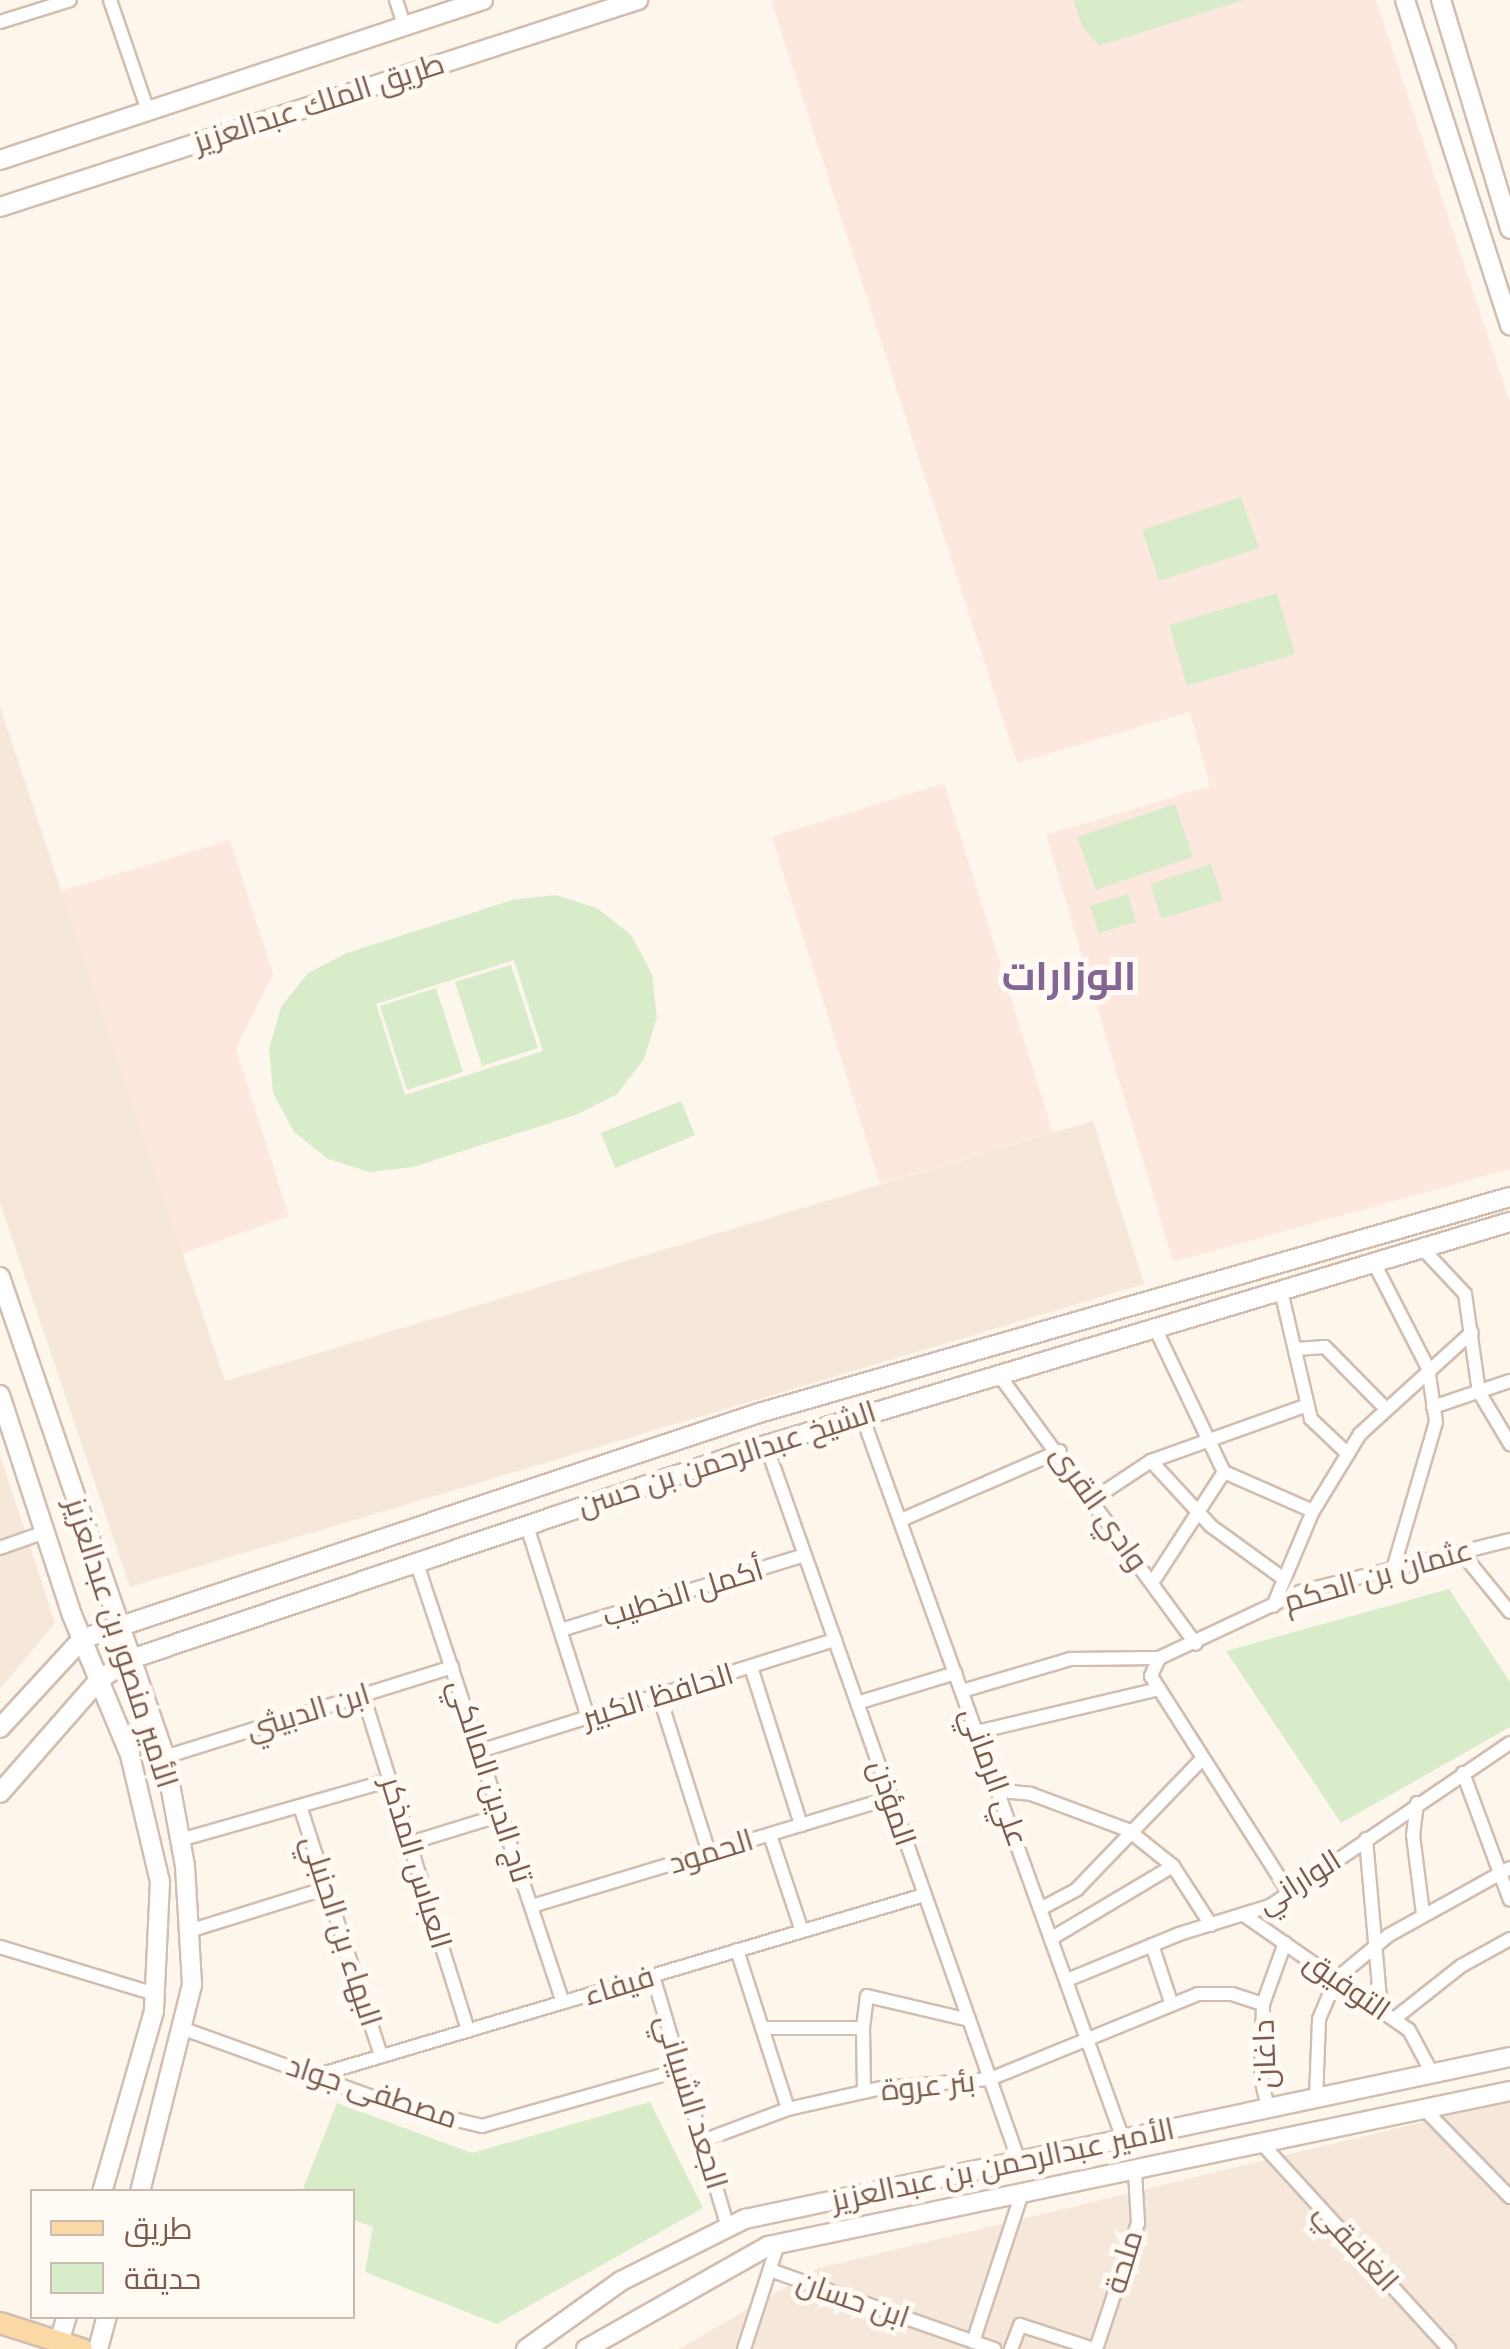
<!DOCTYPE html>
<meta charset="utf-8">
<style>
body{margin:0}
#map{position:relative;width:1510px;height:2349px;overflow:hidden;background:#fdf6ec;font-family:"DM Sans",Cairo,sans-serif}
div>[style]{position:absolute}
.residential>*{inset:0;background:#f5e8da}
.commercial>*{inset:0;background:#fde8e0}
.green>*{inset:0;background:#d8ecc9}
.roads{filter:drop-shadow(2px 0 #d1beb0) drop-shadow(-2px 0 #d1beb0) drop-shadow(0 2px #d1beb0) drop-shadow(0 -2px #d1beb0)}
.street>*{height:12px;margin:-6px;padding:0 6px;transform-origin:6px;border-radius:6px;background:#fff}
.secondary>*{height:18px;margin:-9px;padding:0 9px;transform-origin:9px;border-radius:9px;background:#fff}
.primary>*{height:20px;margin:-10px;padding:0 10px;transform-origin:10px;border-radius:10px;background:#fbd9a5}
span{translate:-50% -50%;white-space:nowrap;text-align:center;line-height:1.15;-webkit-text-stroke:10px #fffaf3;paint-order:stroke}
.street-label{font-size:30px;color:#7a5c4d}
.district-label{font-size:40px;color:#846695;font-weight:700}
.legend{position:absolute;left:30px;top:2189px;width:325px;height:130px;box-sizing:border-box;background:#fffaf3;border:2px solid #cabbb1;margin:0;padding:12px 18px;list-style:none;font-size:30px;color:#7a5c4d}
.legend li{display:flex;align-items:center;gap:20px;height:50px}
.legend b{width:50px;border:2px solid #cabbb1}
</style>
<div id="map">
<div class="residential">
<i style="clip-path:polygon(0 707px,225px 1381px,1093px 1121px,1144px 1284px,130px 1587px,0 1203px)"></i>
<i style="clip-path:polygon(0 1455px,55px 1623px,0 1689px)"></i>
<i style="clip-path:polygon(1510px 2101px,1510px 2349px,679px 2349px,819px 2268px)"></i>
</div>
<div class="commercial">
<i style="clip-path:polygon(771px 0,1376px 0,1510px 402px,1510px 1169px,1173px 1262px,1046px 835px,1210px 786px,1190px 712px,1017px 763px)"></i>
<i style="clip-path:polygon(944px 783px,1053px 1133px,880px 1184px,772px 837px)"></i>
<i style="clip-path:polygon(230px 840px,273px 974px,236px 1049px,289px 1216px,182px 1254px,61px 891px)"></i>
</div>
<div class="green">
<i style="clip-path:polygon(1073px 0,1244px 0,1099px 46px,1082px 26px)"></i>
<i style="clip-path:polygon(1241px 497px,1259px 548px,1159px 581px,1142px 530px)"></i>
<i style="clip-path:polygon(1277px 593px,1295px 654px,1187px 686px,1169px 625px)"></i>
<i style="clip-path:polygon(1175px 804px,1193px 857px,1096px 890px,1077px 837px)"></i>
<i style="clip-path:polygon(1211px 864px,1223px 900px,1161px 919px,1150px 884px)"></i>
<i style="clip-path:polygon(1128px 894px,1136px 922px,1099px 933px,1090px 906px)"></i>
<i style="clip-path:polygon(evenodd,555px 895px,597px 908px,631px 935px,652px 974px,657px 1017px,644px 1059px,617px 1094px,578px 1114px,413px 1167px,370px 1172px,328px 1159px,294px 1132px,273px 1093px,269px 1049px,281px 1007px,308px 973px,347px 953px,512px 900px,555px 895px,514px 960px,543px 1051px,405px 1095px,376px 1004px,514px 960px)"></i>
<i style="clip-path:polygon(511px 965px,538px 1048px,482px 1066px,455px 982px)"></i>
<i style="clip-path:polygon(436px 988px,463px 1072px,407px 1090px,380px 1006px)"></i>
<i style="clip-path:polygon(681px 1101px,695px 1135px,615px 1168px,601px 1133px)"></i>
<i style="clip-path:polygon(1449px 1589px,1510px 1682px,1510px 1727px,1341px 1823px,1226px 1651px)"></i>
<i style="clip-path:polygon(650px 2102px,703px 2208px,497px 2324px,365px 2272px,373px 2227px,353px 2220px,352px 2192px,302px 2191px,337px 2103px,472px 2153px)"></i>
</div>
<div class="roads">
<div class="street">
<i style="left:110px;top:0;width:117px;rotate:71.1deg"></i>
<i style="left:396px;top:0;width:29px;rotate:72deg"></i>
<i style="left:0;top:22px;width:73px;rotate:-17.4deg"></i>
<i style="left:1422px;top:1248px;width:63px;rotate:46.9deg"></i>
<i style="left:1465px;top:1294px;width:99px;rotate:81.9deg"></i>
<i style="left:1479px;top:1392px;width:61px;rotate:59.2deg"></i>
<i style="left:1374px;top:1263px;width:118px;rotate:62.8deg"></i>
<i style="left:1428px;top:1368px;width:55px;rotate:81.6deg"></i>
<i style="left:1436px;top:1422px;width:153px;rotate:106.3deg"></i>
<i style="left:1281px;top:1291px;width:131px;rotate:76.8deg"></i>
<i style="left:1311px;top:1419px;width:51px;rotate:43.4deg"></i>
<i style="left:1155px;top:1328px;width:160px;rotate:64.4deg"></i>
<i style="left:1224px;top:1472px;width:97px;rotate:23.7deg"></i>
<i style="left:1296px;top:1349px;width:29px;rotate:-4deg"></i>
<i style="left:1325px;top:1347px;width:87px;rotate:45.5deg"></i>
<i style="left:999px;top:1375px;width:333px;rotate:53.8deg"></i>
<i style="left:1433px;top:1407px;width:81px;rotate:-18.7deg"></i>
<i style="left:862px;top:1416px;width:769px;rotate:70.15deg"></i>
<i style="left:766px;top:1445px;width:759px;rotate:70.54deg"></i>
<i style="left:1151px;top:1461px;width:88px;rotate:47.3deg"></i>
<i style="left:1211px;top:1526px;width:90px;rotate:36deg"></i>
<i style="left:1092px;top:1500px;width:71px;rotate:-33.5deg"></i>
<i style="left:1151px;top:1461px;width:166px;rotate:-19.7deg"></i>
<i style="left:901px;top:1520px;width:173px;rotate:-23.5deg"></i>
<i style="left:526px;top:1523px;width:204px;rotate:72.3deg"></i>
<i style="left:0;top:1548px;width:48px;rotate:-19.6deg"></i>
<i style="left:1461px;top:1552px;width:77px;rotate:50.8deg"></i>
<i style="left:416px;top:1561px;width:465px;rotate:71.6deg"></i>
<i style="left:1152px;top:1583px;width:132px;rotate:-57deg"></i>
<i style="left:1273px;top:1606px;width:103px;rotate:-67.2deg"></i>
<i style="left:1313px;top:1511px;width:90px;rotate:-58.6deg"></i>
<i style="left:1360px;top:1434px;width:151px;rotate:-42.3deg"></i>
<i style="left:561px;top:1630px;width:255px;rotate:-17.1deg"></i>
<i style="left:1159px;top:1658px;width:20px;rotate:114deg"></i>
<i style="left:1151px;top:1676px;width:257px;rotate:57.5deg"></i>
<i style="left:751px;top:1667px;width:166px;rotate:72.4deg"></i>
<i style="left:962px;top:1691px;width:114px;rotate:-16.4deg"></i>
<i style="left:1071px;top:1659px;width:88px;rotate:-0.7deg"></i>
<i style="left:1159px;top:1658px;width:156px;rotate:-25.1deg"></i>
<i style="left:1300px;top:1592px;width:216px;rotate:-13.9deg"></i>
<i style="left:363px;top:1695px;width:352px;rotate:72.6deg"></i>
<i style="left:659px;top:1695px;width:166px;rotate:72.4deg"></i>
<i style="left:857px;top:1703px;width:103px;rotate:-16.9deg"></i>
<i style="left:977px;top:1732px;width:187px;rotate:-13.3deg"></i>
<i style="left:480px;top:1751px;width:372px;rotate:-17.4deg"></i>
<i style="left:165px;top:1757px;width:301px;rotate:-17.4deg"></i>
<i style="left:1463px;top:1773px;width:135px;rotate:69.7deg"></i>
<i style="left:999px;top:1791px;width:32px;rotate:5deg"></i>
<i style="left:1031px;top:1794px;width:103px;rotate:20.4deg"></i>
<i style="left:1128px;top:1830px;width:58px;rotate:38.7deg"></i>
<i style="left:1173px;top:1866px;width:70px;rotate:57.2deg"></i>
<i style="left:1417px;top:1803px;width:32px;rotate:97deg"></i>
<i style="left:1413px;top:1835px;width:80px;rotate:82.8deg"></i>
<i style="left:300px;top:1806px;width:263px;rotate:72deg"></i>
<i style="left:770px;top:1835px;width:101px;rotate:71.6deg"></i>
<i style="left:1366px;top:1839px;width:172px;rotate:85deg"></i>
<i style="left:180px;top:1840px;width:218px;rotate:-15.9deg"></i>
<i style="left:410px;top:1843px;width:95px;rotate:-17.1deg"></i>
<i style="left:532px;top:1906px;width:374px;rotate:-16.8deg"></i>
<i style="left:1042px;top:1908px;width:40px;rotate:-28deg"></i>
<i style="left:1077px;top:1889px;width:179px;rotate:-46.1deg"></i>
<i style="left:1244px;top:1915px;width:201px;rotate:34.9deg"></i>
<i style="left:1409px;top:2030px;width:49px;rotate:61.9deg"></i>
<i style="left:189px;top:1931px;width:145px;rotate:-17.3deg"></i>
<i style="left:1052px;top:1938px;width:141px;rotate:-30.8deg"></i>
<i style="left:1152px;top:1945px;width:60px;rotate:71.6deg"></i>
<i style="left:0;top:1947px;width:162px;rotate:16.9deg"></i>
<i style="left:737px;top:1950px;width:167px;rotate:72.2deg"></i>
<i style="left:653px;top:1976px;width:262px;rotate:73.4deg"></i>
<i style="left:1067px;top:1980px;width:121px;rotate:-22.3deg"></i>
<i style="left:1179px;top:1934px;width:95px;rotate:-17.1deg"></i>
<i style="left:1270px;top:1906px;width:290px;rotate:-34.2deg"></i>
<i style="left:1394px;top:2019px;width:85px;rotate:-38.3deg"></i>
<i style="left:1461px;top:1966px;width:56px;rotate:-28.9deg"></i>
<i style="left:181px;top:2028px;width:231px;rotate:19.8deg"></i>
<i style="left:398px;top:2106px;width:86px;rotate:13.4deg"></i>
<i style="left:482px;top:2126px;width:206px;rotate:-15.8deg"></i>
<i style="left:762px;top:2028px;width:101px"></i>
<i style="left:863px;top:2028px;width:32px;rotate:-83deg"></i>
<i style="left:867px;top:1996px;width:105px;rotate:13.2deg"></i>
<i style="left:863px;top:2028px;width:64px;rotate:89.1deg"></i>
<i style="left:315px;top:2076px;width:635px;rotate:-16.55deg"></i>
<i style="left:1316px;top:2098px;width:79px;rotate:-87.8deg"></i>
<i style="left:1319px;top:2019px;width:43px;rotate:-67deg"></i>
<i style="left:1336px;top:1979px;width:69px;rotate:-39.7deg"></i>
<i style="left:1389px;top:1935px;width:138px;rotate:-29deg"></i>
<i style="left:1268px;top:2108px;width:32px;rotate:-103deg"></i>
<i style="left:1261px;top:2077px;width:73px;rotate:-88.4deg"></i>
<i style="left:1263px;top:2004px;width:65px;rotate:-70.2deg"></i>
<i style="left:1425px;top:2110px;width:122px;rotate:45.7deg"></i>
<i style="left:702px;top:2141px;width:92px;rotate:-20.4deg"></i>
<i style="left:788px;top:2109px;width:95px;rotate:-12.7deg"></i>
<i style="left:881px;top:2088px;width:109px;rotate:-4.7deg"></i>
<i style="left:990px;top:2079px;width:225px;rotate:-22.2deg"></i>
<i style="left:1198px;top:1994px;width:34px"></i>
<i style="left:1232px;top:1994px;width:33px;rotate:18deg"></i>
<i style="left:1263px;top:2145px;width:276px;rotate:47.6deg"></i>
<i style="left:770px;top:2270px;width:238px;rotate:19.4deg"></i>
<i style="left:973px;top:2342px;width:154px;rotate:-71.8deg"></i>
<i style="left:744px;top:2349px;width:110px;rotate:-72.1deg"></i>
<i style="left:1011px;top:2349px;width:26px;rotate:-69deg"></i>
<i style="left:1020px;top:2325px;width:78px;rotate:18deg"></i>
<i style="left:1096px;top:2349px;width:133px;rotate:-71.6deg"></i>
<i style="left:1138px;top:2223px;width:51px;rotate:-93.4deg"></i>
</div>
<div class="secondary">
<i style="left:1405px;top:0;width:342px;rotate:72.1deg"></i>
<i style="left:1441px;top:0;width:239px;rotate:73.2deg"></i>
<i style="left:0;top:160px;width:509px;rotate:-18.33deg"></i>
<i style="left:0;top:207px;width:671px;rotate:-17.98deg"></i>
<i style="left:0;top:1277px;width:508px;rotate:71.03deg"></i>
<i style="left:165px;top:1757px;width:111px;rotate:79.6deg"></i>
<i style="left:185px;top:1866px;width:119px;rotate:86.6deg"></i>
<i style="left:192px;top:1985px;width:213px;rotate:104.1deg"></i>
<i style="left:0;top:1395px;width:231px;rotate:71.9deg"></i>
<i style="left:72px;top:1615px;width:152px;rotate:67.5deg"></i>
<i style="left:130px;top:1755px;width:130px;rotate:76.7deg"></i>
<i style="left:160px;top:1882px;width:129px;rotate:92.7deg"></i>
<i style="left:154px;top:2011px;width:188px;rotate:106deg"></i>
<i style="left:0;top:1728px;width:121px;rotate:-47.3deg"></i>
<i style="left:82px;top:1639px;width:714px;rotate:-18.46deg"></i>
<i style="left:759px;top:1413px;width:781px;rotate:-16.05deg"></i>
<i style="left:0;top:1793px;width:149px;rotate:-48.8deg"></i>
<i style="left:98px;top:1681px;width:37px;rotate:-35deg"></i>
<i style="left:128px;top:1660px;width:673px;rotate:-18.62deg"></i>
<i style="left:766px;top:1445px;width:777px;rotate:-16.69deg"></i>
<i style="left:59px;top:2342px;width:27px;rotate:-73deg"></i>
<i style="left:98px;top:2349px;width:34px;rotate:-75deg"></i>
<i style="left:526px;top:2349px;width:117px;rotate:-35.6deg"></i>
<i style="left:621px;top:2281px;width:139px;rotate:-26.6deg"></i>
<i style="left:745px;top:2219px;width:782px;rotate:-11.96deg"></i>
<i style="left:586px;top:2349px;width:209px;rotate:-29.5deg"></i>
<i style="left:768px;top:2246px;width:758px;rotate:-11.8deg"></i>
</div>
<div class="primary">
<i style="left:0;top:2323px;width:86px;rotate:17.6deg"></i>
</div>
</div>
<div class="street-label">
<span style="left:319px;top:103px;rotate:-18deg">طريق الملك عبدالعزيز</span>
<span style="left:727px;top:1459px;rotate:-18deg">الشيخ عبدالرحمن بن حسن</span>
<span style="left:1099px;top:1508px;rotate:55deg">وادي القرى</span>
<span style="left:1378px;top:1576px;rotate:-16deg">عثمان بن الحكم</span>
<span style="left:683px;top:1593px;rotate:-17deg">أكمل الخطيب</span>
<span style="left:121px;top:1643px;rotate:72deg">الأمير منصور بن عبدالعزيز</span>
<span style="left:658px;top:1696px;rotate:-17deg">الحافظ الكبير</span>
<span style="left:308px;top:1712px;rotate:-17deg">ابن الدبيثي</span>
<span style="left:994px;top:1777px;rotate:70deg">علي الرماني</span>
<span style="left:490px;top:1781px;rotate:72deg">تاج الدين المالكي</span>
<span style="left:892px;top:1803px;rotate:71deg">المؤذن</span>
<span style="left:711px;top:1852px;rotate:-17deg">الحمود</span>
<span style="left:416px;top:1863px;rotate:73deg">العباس المذكر</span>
<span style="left:1299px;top:1882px;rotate:-32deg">الواراني</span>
<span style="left:341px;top:1931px;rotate:72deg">البهاء بن الحنبلي</span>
<span style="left:619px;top:1986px;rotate:-17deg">فيفاء</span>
<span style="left:1347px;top:1986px;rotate:35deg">التوفيق</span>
<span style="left:1265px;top:2054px;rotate:-92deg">داغان</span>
<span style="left:928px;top:2086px;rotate:-6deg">بئر عروة</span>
<span style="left:372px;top:2092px;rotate:18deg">مصطفى جواد</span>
<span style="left:691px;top:2102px;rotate:73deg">الجعد الشيباني</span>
<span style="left:1003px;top:2165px;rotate:-12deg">الأمير عبدالرحمن بن عبدالعزيز</span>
<span style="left:1356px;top:2247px;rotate:48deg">الغافقي</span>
<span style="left:1124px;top:2262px;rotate:-73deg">ملحة</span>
<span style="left:853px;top:2300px;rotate:19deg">ابن حسان</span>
</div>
<div class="district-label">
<span style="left:1069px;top:976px">الوزارات</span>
</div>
<ul class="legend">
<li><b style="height:12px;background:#fbd9a5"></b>طريق</li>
<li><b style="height:28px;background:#d8ecc9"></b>حديقة</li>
</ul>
</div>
